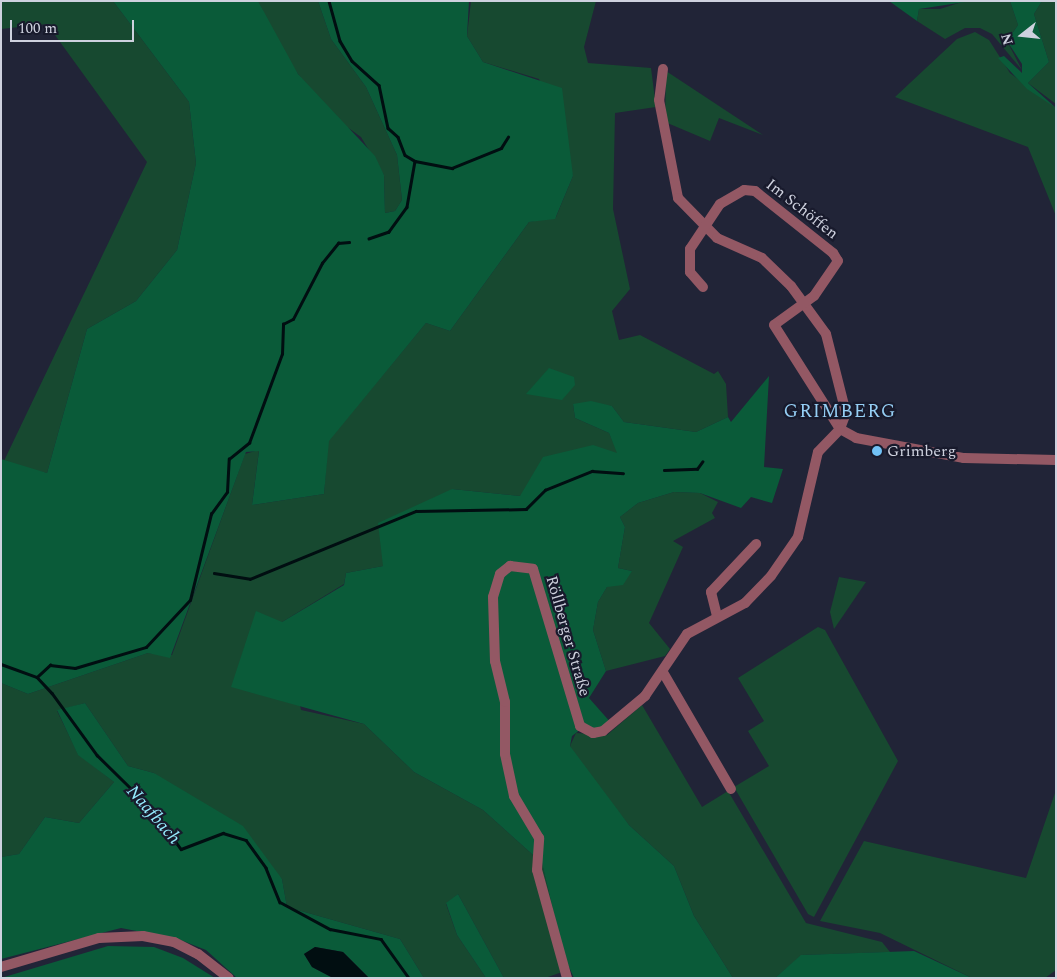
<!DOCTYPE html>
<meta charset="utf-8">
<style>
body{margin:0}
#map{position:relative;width:1057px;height:979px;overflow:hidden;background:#212437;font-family:Spectral,serif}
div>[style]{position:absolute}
.green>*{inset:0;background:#174930}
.forest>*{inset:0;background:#0a5b39}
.water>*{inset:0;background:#010e11}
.stream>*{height:2.5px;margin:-1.25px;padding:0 1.25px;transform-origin:1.25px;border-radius:1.25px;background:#010e11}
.minor>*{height:10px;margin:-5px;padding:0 5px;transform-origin:5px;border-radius:5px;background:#935864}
.tertiary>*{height:10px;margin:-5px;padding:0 5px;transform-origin:5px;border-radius:5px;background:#935864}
.dots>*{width:14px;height:14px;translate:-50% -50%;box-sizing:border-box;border:2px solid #181a2c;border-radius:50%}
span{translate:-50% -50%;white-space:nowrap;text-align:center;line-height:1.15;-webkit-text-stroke:4.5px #181a2c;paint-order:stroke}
.street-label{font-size:16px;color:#ced1de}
.poi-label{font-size:16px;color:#ced1de}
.left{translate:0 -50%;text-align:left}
.water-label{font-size:18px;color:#95ecfe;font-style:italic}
.quarter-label{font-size:19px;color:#95cef4;letter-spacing:1px}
.frame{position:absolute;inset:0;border:2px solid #ced1de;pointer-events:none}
.north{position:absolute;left:997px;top:10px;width:50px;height:50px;-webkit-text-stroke:4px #181a2c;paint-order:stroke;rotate:254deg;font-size:14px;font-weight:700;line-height:20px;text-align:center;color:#ced1de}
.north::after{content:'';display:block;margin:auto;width:18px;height:22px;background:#ced1de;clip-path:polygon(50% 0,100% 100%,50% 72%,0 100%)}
.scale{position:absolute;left:10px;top:20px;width:124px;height:22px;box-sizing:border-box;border:2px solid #ced1de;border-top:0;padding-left:6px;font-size:15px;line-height:18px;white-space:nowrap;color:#ced1de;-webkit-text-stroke:4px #181a2c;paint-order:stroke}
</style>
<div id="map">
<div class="green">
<i style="clip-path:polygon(1px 1px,113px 1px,189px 102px,196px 163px,177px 250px,136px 301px,87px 329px,47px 473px,3px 463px,147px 162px,47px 24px,1px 29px)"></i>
<i style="clip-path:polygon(258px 1px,318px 1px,331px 39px,366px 87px,397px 155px,402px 200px,395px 211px,385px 213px,384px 175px,361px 137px,332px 116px,298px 74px,280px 48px)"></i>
<i style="clip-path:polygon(471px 1px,596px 1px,584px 47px,588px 63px,651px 68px,656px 107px,615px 113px,613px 209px,630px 289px,612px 311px,619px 340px,640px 335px,714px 374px,718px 371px,726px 384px,728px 417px,696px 432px,624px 422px,612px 406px,573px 404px,575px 418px,609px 433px,618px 453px,520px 496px,452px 489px,383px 566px,346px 573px,344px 584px,282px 622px,301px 710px,364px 724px,414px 772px,483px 810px,542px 863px,568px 970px,545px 978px,504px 978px,458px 894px,446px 904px,457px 935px,486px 978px,424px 978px,400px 939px,287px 907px,282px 879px,154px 773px,128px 766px,85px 703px,57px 711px,78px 754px,114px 782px,79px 823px,45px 817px,19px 854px,1px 857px,1px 683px,28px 694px,148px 653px,172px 655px,245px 454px,259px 450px,252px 505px,324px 494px,328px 441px,426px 323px,450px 331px,529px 222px,556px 217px,573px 176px,539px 79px,483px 62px,467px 36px)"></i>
<i style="clip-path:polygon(965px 1px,1010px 1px,1018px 25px,1007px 41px,1022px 70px,992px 34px,980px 28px,965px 28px,945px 39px,917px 21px,919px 9px,940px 9px)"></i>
<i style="clip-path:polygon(1042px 1px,1056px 1px,1056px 104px,1028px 83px,1049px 62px,1034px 14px)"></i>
<i style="clip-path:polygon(975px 32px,989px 40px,1010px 73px,1056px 108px,1056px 216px,1028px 147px,895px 97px,957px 39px)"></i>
<i style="clip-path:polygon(666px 71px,763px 135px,719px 118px,710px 141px,665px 122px)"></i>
<i style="clip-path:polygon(674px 492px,700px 493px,718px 502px,712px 513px,715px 518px,673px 541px,683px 547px,649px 623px,670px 649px,665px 656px,606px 671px,593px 630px,598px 602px,607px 587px,632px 571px,618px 568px,625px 527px,620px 517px,638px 503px)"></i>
<i style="clip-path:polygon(839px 577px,866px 582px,834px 629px,830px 612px)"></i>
<i style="clip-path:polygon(818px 627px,825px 630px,898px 761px,814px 917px,808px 914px,734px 787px,769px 766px,748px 731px,764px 721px,738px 678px)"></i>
<i style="clip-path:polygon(642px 705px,702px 807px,728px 791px,806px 923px,882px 942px,890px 952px,802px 955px,775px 978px,733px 978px,694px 916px,674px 866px,629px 825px,573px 756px,570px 746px,576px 733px,607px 735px)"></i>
<i style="clip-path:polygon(1056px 790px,1056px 970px,1045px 978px,972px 978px,880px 933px,820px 921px,864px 841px,1026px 878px)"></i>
</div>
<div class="forest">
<i style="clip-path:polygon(113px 1px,258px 1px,298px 74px,375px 156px,384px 175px,385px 213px,395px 211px,402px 200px,397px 155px,366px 87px,331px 39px,318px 1px,469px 1px,467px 36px,483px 62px,562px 88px,573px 176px,555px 219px,529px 222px,450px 331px,426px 323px,329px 441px,324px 494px,252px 505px,259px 451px,246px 452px,170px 658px,148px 653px,28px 694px,1px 683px,1px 459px,47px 473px,87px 329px,136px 301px,177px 250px,196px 163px,189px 102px)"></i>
<i style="clip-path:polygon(889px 1px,965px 1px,965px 2px,919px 9px,917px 21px)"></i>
<i style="clip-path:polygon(1010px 1px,1042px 1px,1034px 14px,1049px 62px,1028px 83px,1056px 108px,1027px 89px,998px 58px,1004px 56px,1022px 73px,1022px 64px,1007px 41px,1018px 25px)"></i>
<i style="clip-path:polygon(549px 368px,574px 377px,575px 385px,562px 400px,526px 394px)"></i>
<i style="clip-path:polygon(769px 376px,764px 467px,783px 469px,772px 503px,751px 497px,741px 508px,700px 493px,674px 492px,638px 503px,620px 517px,625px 527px,618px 568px,632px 571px,623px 585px,607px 587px,598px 602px,593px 630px,606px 671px,589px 698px,612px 724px,603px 731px,581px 729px,572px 736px,570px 746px,629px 825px,674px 866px,694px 916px,733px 978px,574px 978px,564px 956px,542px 863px,483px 810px,414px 772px,364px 724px,231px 687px,256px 611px,282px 622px,344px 585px,346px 573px,383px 566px,378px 523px,452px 489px,520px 496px,543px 457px,593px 445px,617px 453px,609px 433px,575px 418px,573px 404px,591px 401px,612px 406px,624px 422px,696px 432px,728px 417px,731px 422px)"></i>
<i style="clip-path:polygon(85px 703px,128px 766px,154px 773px,243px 826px,282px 879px,287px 907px,400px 939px,424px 978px,369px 978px,343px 952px,315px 947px,304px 954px,312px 967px,333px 978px,237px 978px,206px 950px,178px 939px,121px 928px,1px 959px,1px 857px,19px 854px,45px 817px,79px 823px,114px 782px,78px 755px,57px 710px)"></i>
<i style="clip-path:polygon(458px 894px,504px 978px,486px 978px,457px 935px,446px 903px)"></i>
<i style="clip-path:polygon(108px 946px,154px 947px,183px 958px,215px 978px,1px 978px)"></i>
<i style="clip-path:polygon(914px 951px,972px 978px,775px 978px,801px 955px)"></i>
</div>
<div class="water">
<i style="clip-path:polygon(315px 947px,343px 952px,369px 978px,333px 978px,312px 967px,304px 954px)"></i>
</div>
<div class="stream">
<i style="left:329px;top:1px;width:41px;rotate:74.6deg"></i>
<i style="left:340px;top:41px;width:23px;rotate:59deg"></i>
<i style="left:352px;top:61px;width:36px;rotate:42deg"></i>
<i style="left:379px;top:85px;width:44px;rotate:78.2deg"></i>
<i style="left:388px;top:128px;width:13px;rotate:42deg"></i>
<i style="left:398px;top:137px;width:19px;rotate:69deg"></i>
<i style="left:405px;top:155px;width:12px;rotate:31deg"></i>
<i style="left:415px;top:161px;width:47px;rotate:99.9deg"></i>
<i style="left:407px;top:207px;width:31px;rotate:126deg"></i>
<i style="left:389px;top:232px;width:21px;rotate:161deg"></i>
<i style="left:415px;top:161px;width:38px;rotate:11deg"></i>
<i style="left:452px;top:168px;width:53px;rotate:-22.2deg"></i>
<i style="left:501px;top:148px;width:13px;rotate:-58deg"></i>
<i style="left:664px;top:470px;width:33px;rotate:-2deg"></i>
<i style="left:697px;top:469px;width:9px;rotate:-54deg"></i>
<i style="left:214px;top:573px;width:36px;rotate:9deg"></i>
<i style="left:250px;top:579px;width:179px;rotate:-22.3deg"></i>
<i style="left:416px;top:511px;width:110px;rotate:-1deg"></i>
<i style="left:526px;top:509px;width:27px;rotate:-45deg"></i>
<i style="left:545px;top:490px;width:51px;rotate:-22deg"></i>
<i style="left:592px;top:471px;width:31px;rotate:4deg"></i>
<i style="left:1px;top:664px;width:38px;rotate:20deg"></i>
<i style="left:37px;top:677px;width:22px;rotate:47deg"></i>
<i style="left:52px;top:693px;width:77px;rotate:54deg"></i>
<i style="left:97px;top:755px;width:78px;rotate:44.5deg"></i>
<i style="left:153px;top:810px;width:48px;rotate:54.3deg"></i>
<i style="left:181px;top:849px;width:45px;rotate:-20.9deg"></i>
<i style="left:223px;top:833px;width:24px;rotate:17deg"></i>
<i style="left:246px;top:840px;width:34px;rotate:54deg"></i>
<i style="left:266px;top:868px;width:37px;rotate:68deg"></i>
<i style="left:280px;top:902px;width:57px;rotate:28.4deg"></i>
<i style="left:330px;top:929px;width:52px;rotate:11.1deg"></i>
<i style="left:381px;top:939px;width:48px;rotate:54.3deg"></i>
<i style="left:37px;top:677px;width:18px;rotate:-43deg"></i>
<i style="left:50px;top:665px;width:25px;rotate:7deg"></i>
<i style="left:75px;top:668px;width:74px;rotate:-16.5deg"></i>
<i style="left:146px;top:647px;width:64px;rotate:-46.9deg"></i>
<i style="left:190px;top:600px;width:89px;rotate:-76.3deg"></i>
<i style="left:211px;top:514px;width:27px;rotate:-54deg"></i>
<i style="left:227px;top:492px;width:33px;rotate:-87deg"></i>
<i style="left:229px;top:459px;width:26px;rotate:-39deg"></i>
<i style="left:249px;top:443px;width:95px;rotate:-69.7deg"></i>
<i style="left:282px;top:354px;width:30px;rotate:-88deg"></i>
<i style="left:283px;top:324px;width:11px;rotate:-27deg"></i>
<i style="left:293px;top:319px;width:63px;rotate:-62.6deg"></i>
<i style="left:322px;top:263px;width:26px;rotate:-51deg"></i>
<i style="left:338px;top:243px;width:11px;rotate:-5deg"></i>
</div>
<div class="minor">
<i style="left:663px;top:69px;width:31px;rotate:97deg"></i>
<i style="left:659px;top:100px;width:100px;rotate:79deg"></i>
<i style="left:678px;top:198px;width:56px;rotate:45.7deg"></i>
<i style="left:717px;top:238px;width:49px;rotate:24deg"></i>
<i style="left:762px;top:258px;width:40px;rotate:44deg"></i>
<i style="left:791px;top:286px;width:59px;rotate:53.9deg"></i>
<i style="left:826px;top:334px;width:81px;rotate:75.8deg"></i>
<i style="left:846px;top:413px;width:17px;rotate:111deg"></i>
<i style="left:703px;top:287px;width:20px;rotate:-131deg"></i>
<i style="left:690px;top:272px;width:23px;rotate:-90deg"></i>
<i style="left:690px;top:249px;width:54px;rotate:-56.3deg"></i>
<i style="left:720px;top:204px;width:28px;rotate:-30deg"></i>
<i style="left:744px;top:190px;width:11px;rotate:5deg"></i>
<i style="left:755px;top:191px;width:100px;rotate:38.5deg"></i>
<i style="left:833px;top:253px;width:9px;rotate:58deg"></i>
<i style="left:838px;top:261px;width:42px;rotate:124.4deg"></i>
<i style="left:814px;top:296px;width:49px;rotate:144.1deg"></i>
<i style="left:774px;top:325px;width:123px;rotate:57.6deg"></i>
<i style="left:840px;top:429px;width:18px;rotate:29deg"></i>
<i style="left:856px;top:438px;width:110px;rotate:10.5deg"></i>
<i style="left:964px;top:458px;width:92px;rotate:1.2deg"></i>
<i style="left:717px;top:616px;width:25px;rotate:-104deg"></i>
<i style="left:711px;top:592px;width:66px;rotate:-46.8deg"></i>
<i style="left:664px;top:674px;width:133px;rotate:59.8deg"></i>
<i style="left:567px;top:978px;width:112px;rotate:-105.5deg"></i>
<i style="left:537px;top:870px;width:32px;rotate:-86deg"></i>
<i style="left:539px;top:838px;width:49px;rotate:-120.8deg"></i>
<i style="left:514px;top:796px;width:43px;rotate:-102.1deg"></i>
<i style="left:505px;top:754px;width:52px;rotate:-90deg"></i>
<i style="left:505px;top:702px;width:42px;rotate:-103.7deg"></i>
<i style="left:495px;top:661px;width:64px;rotate:-91.8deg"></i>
<i style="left:493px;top:597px;width:24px;rotate:-73deg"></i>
<i style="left:500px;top:574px;width:13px;rotate:-39deg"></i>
<i style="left:510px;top:566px;width:23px;rotate:7deg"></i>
<i style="left:533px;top:569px;width:164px;rotate:73.3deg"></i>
<i style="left:580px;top:726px;width:15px;rotate:28deg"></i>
<i style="left:593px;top:733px;width:10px;rotate:-11deg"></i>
<i style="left:603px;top:731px;width:55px;rotate:-39.8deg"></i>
<i style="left:645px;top:696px;width:75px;rotate:-55.9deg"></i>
<i style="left:687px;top:634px;width:66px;rotate:-28.1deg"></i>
<i style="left:745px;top:603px;width:37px;rotate:-46deg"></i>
<i style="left:771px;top:576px;width:47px;rotate:-55.3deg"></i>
<i style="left:798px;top:537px;width:87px;rotate:-76.8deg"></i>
<i style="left:818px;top:452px;width:32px;rotate:-46deg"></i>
</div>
<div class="tertiary">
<i style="left:1px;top:967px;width:102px;rotate:-16.5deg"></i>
<i style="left:99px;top:938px;width:44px;rotate:-2.6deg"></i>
<i style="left:143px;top:936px;width:32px;rotate:11deg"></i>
<i style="left:174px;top:942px;width:27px;rotate:27deg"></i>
<i style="left:198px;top:954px;width:39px;rotate:38deg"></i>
</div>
<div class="dots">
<i style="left:877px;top:451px;background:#71c1f5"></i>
</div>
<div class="street-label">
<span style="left:802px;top:209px;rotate:38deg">Im Schöffen</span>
<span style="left:568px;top:636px;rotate:74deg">Röllberger Straße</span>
</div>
<div class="poi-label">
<span class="left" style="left:887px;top:451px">Grimberg</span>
</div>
<div class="water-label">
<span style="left:153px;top:815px;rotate:49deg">Naafbach</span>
</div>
<div class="quarter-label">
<span style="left:840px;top:412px">GRIMBERG</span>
</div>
<div class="frame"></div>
<div class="north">N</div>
<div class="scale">100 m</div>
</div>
